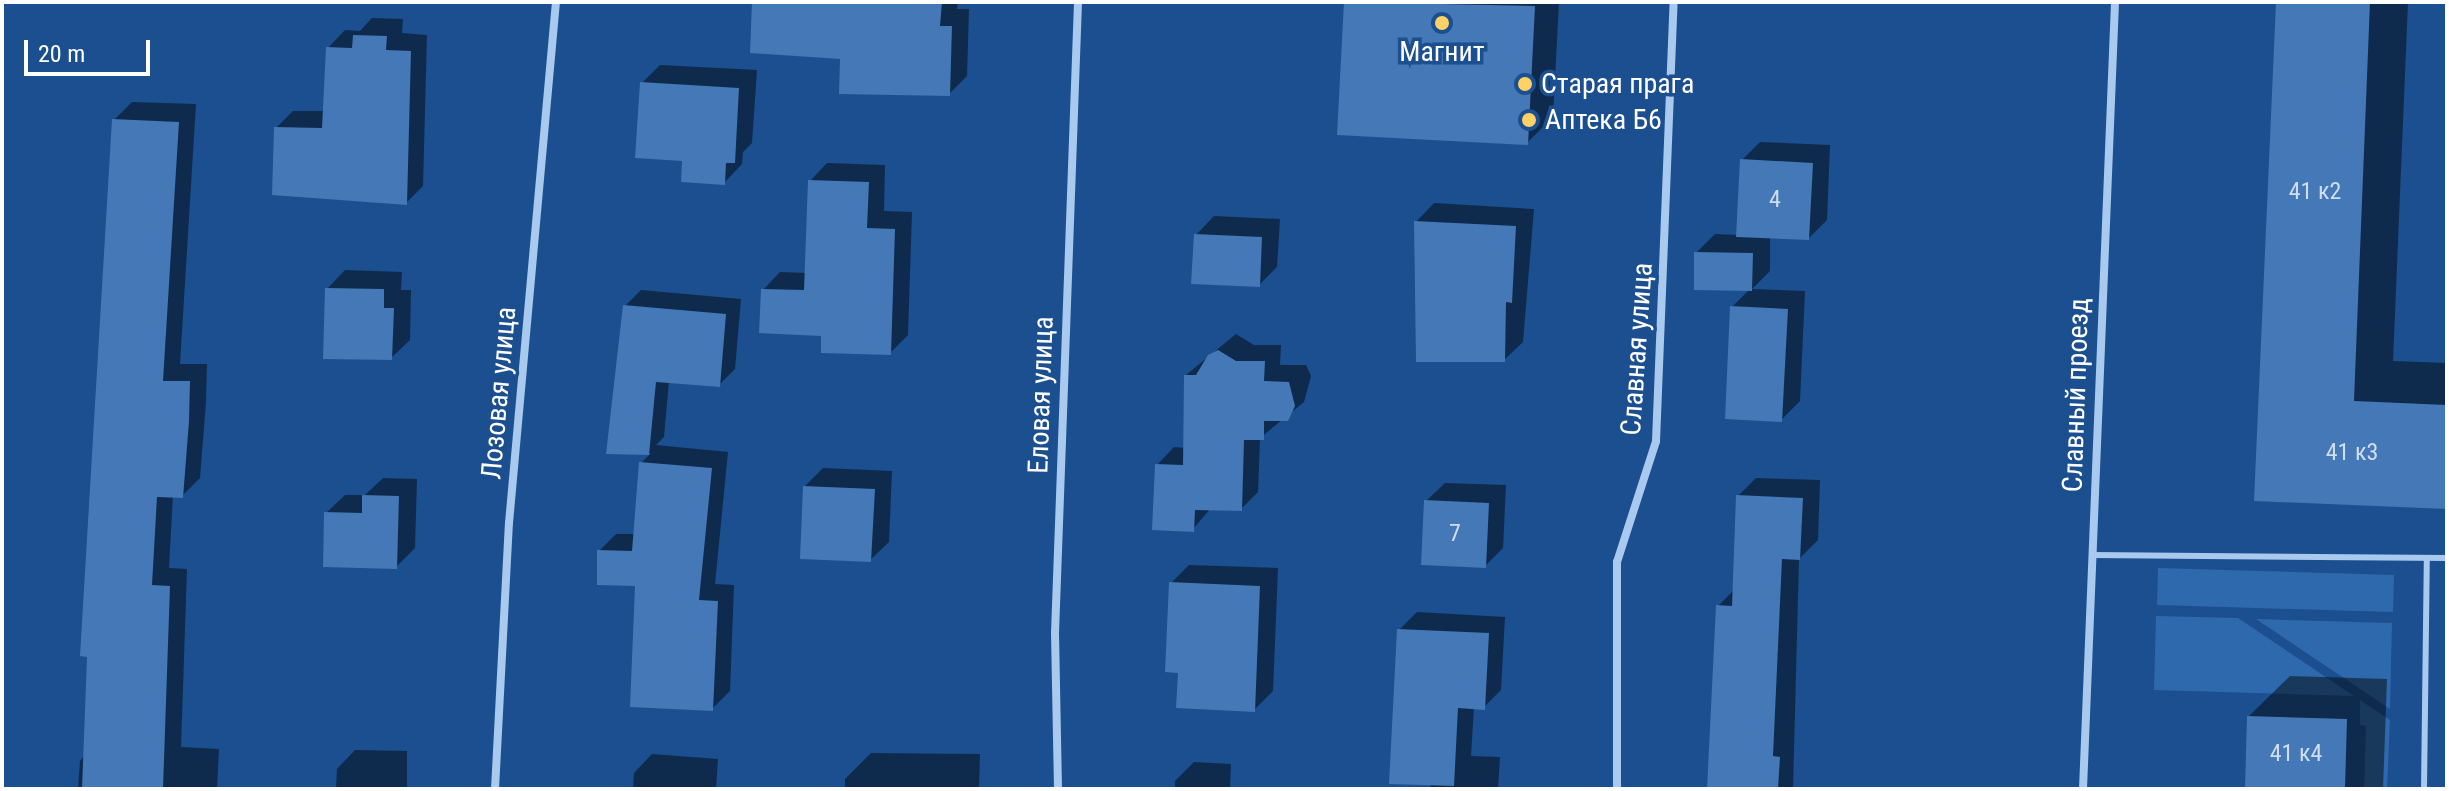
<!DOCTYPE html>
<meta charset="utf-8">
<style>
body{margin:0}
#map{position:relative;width:2449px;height:791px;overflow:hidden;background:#1b4f8f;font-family:"Roboto Condensed",sans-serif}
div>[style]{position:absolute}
.green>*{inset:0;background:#2e69ad}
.shadow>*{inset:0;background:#0007}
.building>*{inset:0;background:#4478b7}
.lane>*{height:6px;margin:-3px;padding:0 3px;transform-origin:3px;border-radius:3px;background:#a9c9ee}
.street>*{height:8px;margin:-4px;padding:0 4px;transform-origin:4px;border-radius:4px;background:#a9c9ee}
.dots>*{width:22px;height:22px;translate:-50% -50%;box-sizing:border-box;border:4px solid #1b4f8f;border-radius:50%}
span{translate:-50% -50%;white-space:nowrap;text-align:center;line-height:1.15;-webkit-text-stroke:7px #1b4f8f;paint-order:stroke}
.number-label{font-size:24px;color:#d0dded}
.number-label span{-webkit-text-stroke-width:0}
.poi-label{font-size:28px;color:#fff}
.left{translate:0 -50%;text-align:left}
.street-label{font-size:28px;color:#fff}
.frame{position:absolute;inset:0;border:4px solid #fff;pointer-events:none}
.scale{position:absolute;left:24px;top:40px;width:126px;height:36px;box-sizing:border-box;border:4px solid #fff;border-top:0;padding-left:10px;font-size:24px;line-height:28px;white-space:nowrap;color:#fff;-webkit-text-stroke:6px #1b4f8f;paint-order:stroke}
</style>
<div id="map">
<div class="green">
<i style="clip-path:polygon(2158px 568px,2394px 575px,2393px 612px,2157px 605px)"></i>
<i style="clip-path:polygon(2156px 616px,2238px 618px,2354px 696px,2154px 690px)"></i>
<i style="clip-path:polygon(2256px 619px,2392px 623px,2390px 709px)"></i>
<i style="clip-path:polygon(2360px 700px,2390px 720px,2387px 789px,2364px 789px,2366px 726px,2360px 725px)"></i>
</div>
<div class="shadow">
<i style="clip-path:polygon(754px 2px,958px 2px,957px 9px,969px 9px,967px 76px,949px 94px,842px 57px)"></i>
<i style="clip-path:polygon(1346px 2px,1559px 2px,1553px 117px,1527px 143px,1340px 133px)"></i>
<i style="clip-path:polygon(2278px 2px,2408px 2px,2393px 361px,2447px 363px,2447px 507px,2256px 499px)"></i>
<i style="clip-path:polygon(372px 18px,403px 19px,402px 33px,427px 35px,423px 186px,406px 203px,276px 128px,293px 111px,325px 111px,328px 48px,345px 30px,360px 31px)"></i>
<i style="clip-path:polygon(660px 65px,757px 70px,752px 143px,743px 152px,742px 164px,724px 183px,684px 159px,642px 83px)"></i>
<i style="clip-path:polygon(132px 102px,196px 104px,180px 364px,207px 364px,206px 402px,200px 478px,182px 496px,173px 495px,169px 568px,187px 569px,181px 747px,219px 749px,217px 789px,78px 789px,80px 761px,85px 755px,114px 120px)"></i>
<i style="clip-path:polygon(1760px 142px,1830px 145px,1827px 220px,1809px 238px,1770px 237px,1770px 271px,1752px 289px,1805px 291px,1800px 401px,1781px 420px,1732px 307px,1750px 289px,1696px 253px,1715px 234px,1738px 235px,1742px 160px)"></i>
<i style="clip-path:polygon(827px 163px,885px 165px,884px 211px,912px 212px,908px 335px,890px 353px,824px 335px,763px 290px,780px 272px,807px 273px,810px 181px)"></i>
<i style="clip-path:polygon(1434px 203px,1534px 209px,1523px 342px,1504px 360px,1416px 222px)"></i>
<i style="clip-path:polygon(1214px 216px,1280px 219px,1277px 267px,1259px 285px,1196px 235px)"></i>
<i style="clip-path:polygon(345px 270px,402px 272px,401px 290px,411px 290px,410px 340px,391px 358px,327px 289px)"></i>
<i style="clip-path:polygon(641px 290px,741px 299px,735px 369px,719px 385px,669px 381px,664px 437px,656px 445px,728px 452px,715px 584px,734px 585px,730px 691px,712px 709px,637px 584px,599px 551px,616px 534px,635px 534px,641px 463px,651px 453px,608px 452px,625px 306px)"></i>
<i style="clip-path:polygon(1236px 334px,1254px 345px,1281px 345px,1280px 365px,1306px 365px,1311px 376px,1304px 402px,1260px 438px,1258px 492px,1241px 509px,1211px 508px,1193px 529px,1157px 465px,1174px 447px,1185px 448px,1186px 375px)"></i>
<i style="clip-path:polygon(823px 468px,892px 471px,889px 542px,870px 560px,805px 486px)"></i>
<i style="clip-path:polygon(383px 478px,417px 479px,415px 548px,396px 567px,326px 513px,345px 495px,365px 495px)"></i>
<i style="clip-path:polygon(1756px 478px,1820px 480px,1818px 540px,1799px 559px,1793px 789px,1709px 789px,1718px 606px,1734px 590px,1738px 496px)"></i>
<i style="clip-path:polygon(1445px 483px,1506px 485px,1503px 548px,1485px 566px,1426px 501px)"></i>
<i style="clip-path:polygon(1189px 565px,1278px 568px,1273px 691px,1254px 710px,1180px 671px,1171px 583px)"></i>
<i style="clip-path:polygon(1417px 612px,1505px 617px,1501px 690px,1484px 707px,1474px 707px,1471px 756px,1500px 757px,1498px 789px,1431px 789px,1399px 630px)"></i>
<i style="clip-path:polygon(2290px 676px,2387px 679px,2383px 789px,2247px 789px,2249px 716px)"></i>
<i style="clip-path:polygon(355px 750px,407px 751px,407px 789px,336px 789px,337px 769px)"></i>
<i style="clip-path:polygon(871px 753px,980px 754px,979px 789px,845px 789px,845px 779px)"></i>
<i style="clip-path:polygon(652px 754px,718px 759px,716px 789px,633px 789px,634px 773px)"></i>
<i style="clip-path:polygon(1194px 762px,1231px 764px,1230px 789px,1175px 789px,1175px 781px)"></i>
</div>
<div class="building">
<i style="clip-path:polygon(752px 2px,942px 2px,940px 26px,952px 26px,950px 96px,839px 94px,840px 59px,750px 53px)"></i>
<i style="clip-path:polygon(1344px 2px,1535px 6px,1528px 145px,1337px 135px)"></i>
<i style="clip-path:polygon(2276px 2px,2370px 2px,2354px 401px,2447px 405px,2447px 509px,2254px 501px)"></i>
<i style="clip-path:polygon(353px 35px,387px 36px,386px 50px,411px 51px,407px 205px,272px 195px,274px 127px,322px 128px,326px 47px,352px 48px)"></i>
<i style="clip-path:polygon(640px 82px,739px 88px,735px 163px,726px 163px,725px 185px,681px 182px,682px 161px,635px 158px)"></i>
<i style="clip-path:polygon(112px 119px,179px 122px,163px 381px,190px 381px,189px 421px,183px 498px,157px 497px,152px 585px,170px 586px,163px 789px,82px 789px,87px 657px,80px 656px)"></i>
<i style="clip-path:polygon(1740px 159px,1813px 163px,1809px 240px,1736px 237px)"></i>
<i style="clip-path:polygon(808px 180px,869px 182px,867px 228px,895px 229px,891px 355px,821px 353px,821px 336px,759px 333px,761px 289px,804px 290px)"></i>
<i style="clip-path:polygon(1414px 221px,1516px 226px,1512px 303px,1506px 302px,1505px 362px,1416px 362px)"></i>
<i style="clip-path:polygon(1194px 234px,1262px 237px,1260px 287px,1191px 284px)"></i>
<i style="clip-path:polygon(1694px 252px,1753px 253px,1752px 291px,1694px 290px)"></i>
<i style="clip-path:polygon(325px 288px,384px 289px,384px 308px,394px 308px,392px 360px,323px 359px)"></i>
<i style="clip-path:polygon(623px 305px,726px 314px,720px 387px,656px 382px,649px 455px,606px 454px)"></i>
<i style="clip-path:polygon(1730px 306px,1788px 309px,1782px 422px,1725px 419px)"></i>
<i style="clip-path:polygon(1218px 350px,1236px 361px,1265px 361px,1264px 381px,1289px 382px,1295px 406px,1288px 421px,1264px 421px,1264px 440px,1244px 440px,1242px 511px,1195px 510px,1194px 532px,1152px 530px,1155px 464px,1183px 465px,1184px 375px,1196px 375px,1208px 355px)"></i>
<i style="clip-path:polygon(639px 462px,712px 468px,699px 600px,718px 601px,713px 711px,630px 707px,635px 586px,597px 585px,597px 550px,632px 551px)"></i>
<i style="clip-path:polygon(803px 486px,875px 489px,871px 562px,800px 559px)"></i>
<i style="clip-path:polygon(362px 495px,399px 496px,397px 569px,323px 567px,324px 512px,362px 513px)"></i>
<i style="clip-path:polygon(1736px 495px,1803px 498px,1800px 560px,1782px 559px,1773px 756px,1780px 757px,1778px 789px,1707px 789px,1716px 605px,1732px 606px)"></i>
<i style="clip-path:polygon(1424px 500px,1489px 503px,1486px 568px,1421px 565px)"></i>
<i style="clip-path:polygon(1169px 582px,1260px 586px,1255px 712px,1176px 708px,1178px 673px,1165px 672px)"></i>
<i style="clip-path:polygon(1397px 629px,1489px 633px,1485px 710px,1458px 708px,1454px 786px,1389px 784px)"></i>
<i style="clip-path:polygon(2247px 716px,2347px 719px,2345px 789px,2245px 789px)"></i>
</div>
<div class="lane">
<i style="left:2092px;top:555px;width:355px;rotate:0.5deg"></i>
<i style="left:2424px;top:789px;width:231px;rotate:-89.3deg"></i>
</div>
<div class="street">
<i style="left:495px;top:789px;width:266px;rotate:-87deg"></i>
<i style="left:509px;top:523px;width:523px;rotate:-84.85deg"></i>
<i style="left:1058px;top:789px;width:156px;rotate:-91.1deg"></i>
<i style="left:1055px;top:633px;width:631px;rotate:-87.91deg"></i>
<i style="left:1617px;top:789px;width:227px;rotate:-90deg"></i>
<i style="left:1617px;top:562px;width:127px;rotate:-72.1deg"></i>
<i style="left:1656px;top:441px;width:439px;rotate:-87.7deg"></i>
<i style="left:2083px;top:789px;width:788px;rotate:-87.67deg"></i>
</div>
<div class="dots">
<i style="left:1442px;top:23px;background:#ffd166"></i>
<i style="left:1525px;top:84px;background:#ffd166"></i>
<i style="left:1529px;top:120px;background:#ffd166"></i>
</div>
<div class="number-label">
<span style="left:2315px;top:192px">41 к2</span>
<span style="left:1775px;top:200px">4</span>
<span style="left:2352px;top:453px">41 к3</span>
<span style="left:1455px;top:534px">7</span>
<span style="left:2296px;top:754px">41 к4</span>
</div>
<div class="poi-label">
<span style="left:1442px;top:52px">Магнит</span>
<span class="left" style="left:1541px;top:84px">Старая прага</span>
<span class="left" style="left:1545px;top:120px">Аптека Б6</span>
</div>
<div class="street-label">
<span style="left:1637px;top:349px;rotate:-86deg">Славная улица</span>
<span style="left:499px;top:393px;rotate:-85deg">Лозовая улица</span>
<span style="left:1041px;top:395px;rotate:-88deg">Еловая улица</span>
<span style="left:2076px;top:395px;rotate:-88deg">Славный проезд</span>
</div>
<div class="frame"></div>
<div class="scale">20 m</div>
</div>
